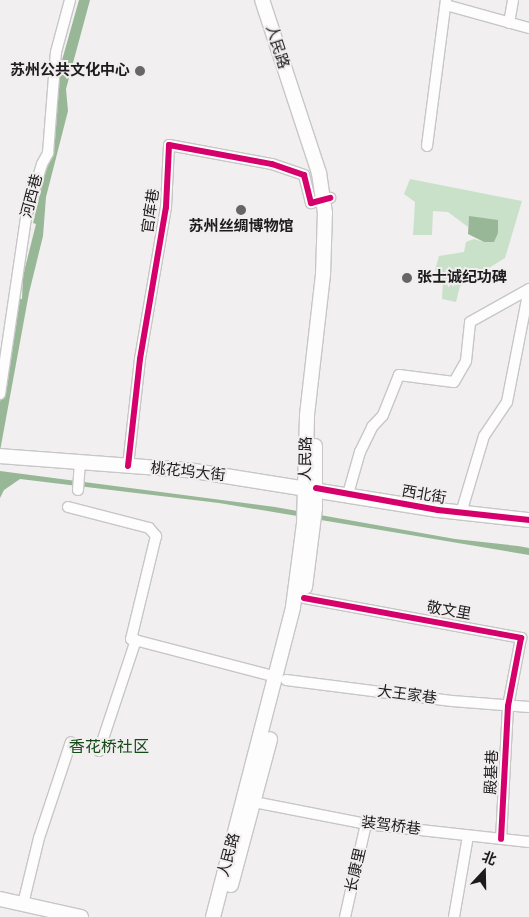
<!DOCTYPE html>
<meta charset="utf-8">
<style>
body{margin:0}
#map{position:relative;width:529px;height:917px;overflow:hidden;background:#f1eff0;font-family:Jost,"Noto Sans SC",sans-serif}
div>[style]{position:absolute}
.green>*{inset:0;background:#cae1c9}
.water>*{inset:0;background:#97b796}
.roads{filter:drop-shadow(1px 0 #c8c6c7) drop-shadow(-1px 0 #c8c6c7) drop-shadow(0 1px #c8c6c7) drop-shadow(0 -1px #c8c6c7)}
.minor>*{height:10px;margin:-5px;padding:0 5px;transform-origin:5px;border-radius:5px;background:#fdfdfd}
.major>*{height:14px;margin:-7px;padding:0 7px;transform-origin:7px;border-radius:7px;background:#fdfdfd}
.cycleway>*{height:6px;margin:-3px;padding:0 3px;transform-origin:3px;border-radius:3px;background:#d6006c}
.dots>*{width:14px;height:14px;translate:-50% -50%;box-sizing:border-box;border:2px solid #f2eeef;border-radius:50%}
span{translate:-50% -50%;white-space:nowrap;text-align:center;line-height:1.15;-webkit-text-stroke:4px #f2eeef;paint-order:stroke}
.street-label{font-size:15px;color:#1d1c1c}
.poi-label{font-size:15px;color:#1d1c1c;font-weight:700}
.right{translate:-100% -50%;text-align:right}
.left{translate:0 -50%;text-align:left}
.neighbourhood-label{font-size:16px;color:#134b17}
.north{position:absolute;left:459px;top:847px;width:50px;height:50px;-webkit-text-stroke:4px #f2eeef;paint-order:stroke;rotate:21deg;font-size:14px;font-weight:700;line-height:20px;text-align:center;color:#1d1c1c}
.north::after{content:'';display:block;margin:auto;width:18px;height:22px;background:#1d1c1c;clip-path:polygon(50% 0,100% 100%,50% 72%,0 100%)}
</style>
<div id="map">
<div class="green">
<i style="clip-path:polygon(410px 179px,522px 201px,505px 258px,460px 286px,456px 302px,442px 299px,443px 280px,435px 270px,439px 256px,464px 252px,466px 242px,474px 239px,484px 242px,470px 216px,468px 227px,448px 212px,433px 211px,432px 235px,413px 235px,415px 202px,404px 194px)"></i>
</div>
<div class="water">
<i style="clip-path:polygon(79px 0,90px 0,66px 89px,68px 111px,46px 197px,43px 236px,29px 293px,0 451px,0 402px,11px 348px,16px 299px,22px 299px,23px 276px,36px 224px,33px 223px,49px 157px,56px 120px,57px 78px)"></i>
<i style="clip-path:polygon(469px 216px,498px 220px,498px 233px,494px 242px,484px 242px,468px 234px)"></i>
<i style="clip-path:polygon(0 471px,275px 507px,455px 539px,518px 546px,529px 548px,529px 555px,219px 503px,20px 479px,4px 490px,0 498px)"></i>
</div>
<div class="roads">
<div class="minor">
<i style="left:446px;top:5px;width:86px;rotate:15.5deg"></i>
<i style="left:509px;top:23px;width:23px;rotate:-80deg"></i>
<i style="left:427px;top:146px;width:147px;rotate:-82.6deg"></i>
<i style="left:0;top:394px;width:179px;rotate:-81.6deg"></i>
<i style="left:26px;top:217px;width:55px;rotate:-73.2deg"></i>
<i style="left:42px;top:164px;width:13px;rotate:-61deg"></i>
<i style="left:48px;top:153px;width:101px;rotate:-85.5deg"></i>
<i style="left:56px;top:52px;width:54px;rotate:-74.9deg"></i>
<i style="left:128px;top:466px;width:108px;rotate:-83.6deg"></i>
<i style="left:140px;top:359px;width:154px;rotate:-80.3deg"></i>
<i style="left:166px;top:207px;width:62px;rotate:-87.2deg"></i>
<i style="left:169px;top:145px;width:105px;rotate:10.5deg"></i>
<i style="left:272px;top:164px;width:34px;rotate:19deg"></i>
<i style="left:304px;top:175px;width:29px;rotate:76deg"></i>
<i style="left:311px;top:203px;width:20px;rotate:-15deg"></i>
<i style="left:78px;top:490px;width:29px;rotate:-86deg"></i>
<i style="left:348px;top:494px;width:44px;rotate:-74.1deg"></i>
<i style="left:360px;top:452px;width:28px;rotate:-64deg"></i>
<i style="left:372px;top:427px;width:16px;rotate:-47deg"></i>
<i style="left:383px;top:415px;width:43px;rotate:-68.2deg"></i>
<i style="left:399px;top:375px;width:55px;rotate:7.3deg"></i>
<i style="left:454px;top:382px;width:24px;rotate:-60deg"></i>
<i style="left:466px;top:361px;width:39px;rotate:-84deg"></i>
<i style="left:470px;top:322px;width:68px;rotate:-29.2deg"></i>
<i style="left:68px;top:507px;width:84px;rotate:14.5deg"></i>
<i style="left:149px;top:528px;width:11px;rotate:49deg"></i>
<i style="left:156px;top:536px;width:106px;rotate:103.6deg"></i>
<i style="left:131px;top:639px;width:151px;rotate:14.6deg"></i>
<i style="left:461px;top:513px;width:80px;rotate:-73.4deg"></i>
<i style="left:484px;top:436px;width:41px;rotate:-55.9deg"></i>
<i style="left:507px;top:402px;width:115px;rotate:-79deg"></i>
<i style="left:304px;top:598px;width:221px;rotate:10.4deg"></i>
<i style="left:521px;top:638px;width:69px;rotate:100.8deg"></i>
<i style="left:508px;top:706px;width:133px;rotate:93deg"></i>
<i style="left:286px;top:680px;width:167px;rotate:7.2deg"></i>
<i style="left:452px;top:701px;width:77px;rotate:4.5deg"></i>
<i style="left:99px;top:751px;width:117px;rotate:-71.6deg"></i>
<i style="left:254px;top:802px;width:114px;rotate:11.1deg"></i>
<i style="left:366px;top:824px;width:164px;rotate:6.3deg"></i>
<i style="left:23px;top:904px;width:68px;rotate:-76.4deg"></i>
<i style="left:39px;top:838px;width:101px;rotate:-71.6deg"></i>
<i style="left:345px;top:917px;width:95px;rotate:-77.3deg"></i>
<i style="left:454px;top:917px;width:82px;rotate:-80.2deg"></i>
</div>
<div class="major">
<i style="left:0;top:456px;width:189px;rotate:4.3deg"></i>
<i style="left:188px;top:470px;width:253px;rotate:9.1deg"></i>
<i style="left:438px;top:510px;width:92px;rotate:6.3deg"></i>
<i style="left:305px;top:587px;width:80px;rotate:-82.8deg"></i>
<i style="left:315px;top:508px;width:62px;rotate:-90deg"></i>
<i style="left:231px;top:885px;width:151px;rotate:-75deg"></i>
<i style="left:0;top:899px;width:83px;rotate:12.5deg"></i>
<i style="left:213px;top:917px;width:320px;rotate:-75.5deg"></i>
<i style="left:293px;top:607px;width:84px;rotate:-82.5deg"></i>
<i style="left:304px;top:524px;width:109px;rotate:-88.4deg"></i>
<i style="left:307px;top:415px;width:141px;rotate:-83.5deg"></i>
<i style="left:323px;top:275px;width:62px;rotate:-88.2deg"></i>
<i style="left:325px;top:213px;width:40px;rotate:-98.5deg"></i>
<i style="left:319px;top:173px;width:182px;rotate:-108.2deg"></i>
</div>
</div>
<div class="cycleway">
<i style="left:128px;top:466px;width:108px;rotate:-83.6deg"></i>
<i style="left:140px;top:359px;width:154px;rotate:-80.3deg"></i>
<i style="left:166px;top:207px;width:62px;rotate:-87.2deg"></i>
<i style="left:169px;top:145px;width:105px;rotate:10.5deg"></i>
<i style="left:272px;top:164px;width:34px;rotate:19deg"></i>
<i style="left:304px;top:175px;width:29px;rotate:76deg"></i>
<i style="left:311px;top:203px;width:20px;rotate:-15deg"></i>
<i style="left:316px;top:488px;width:124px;rotate:10.2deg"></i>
<i style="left:438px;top:510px;width:92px;rotate:6.3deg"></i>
<i style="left:304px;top:598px;width:221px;rotate:10.4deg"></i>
<i style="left:521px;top:638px;width:69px;rotate:100.8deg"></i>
<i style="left:508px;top:706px;width:133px;rotate:93deg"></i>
</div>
<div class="dots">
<i style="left:140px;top:71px;background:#676666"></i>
<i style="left:241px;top:210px;background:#676666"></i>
<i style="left:407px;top:278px;background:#676666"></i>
</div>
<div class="street-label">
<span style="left:277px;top:47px;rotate:72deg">人民路</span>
<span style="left:32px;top:196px;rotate:-75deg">河西巷</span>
<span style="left:151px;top:211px;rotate:-82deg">官库巷</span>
<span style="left:306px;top:459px;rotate:-89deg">人民路</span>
<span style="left:188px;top:472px;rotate:6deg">桃花坞大街</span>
<span style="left:424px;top:495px;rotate:10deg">西北街</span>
<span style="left:449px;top:611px;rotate:10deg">敬文里</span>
<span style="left:407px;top:695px;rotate:7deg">大王家巷</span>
<span style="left:492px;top:772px;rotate:-88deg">殿基巷</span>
<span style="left:391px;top:826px;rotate:7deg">装驾桥巷</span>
<span style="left:229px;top:855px;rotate:-75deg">人民路</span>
<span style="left:356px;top:870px;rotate:-77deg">长康里</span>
</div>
<div class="poi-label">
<span class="right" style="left:130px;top:71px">苏州公共文化中心</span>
<span style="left:241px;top:227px">苏州丝绸博物馆</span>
<span class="left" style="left:417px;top:278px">张士诚纪功碑</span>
</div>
<div class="neighbourhood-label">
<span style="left:109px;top:747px">香花桥社区</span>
</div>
<div class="north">北</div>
</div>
